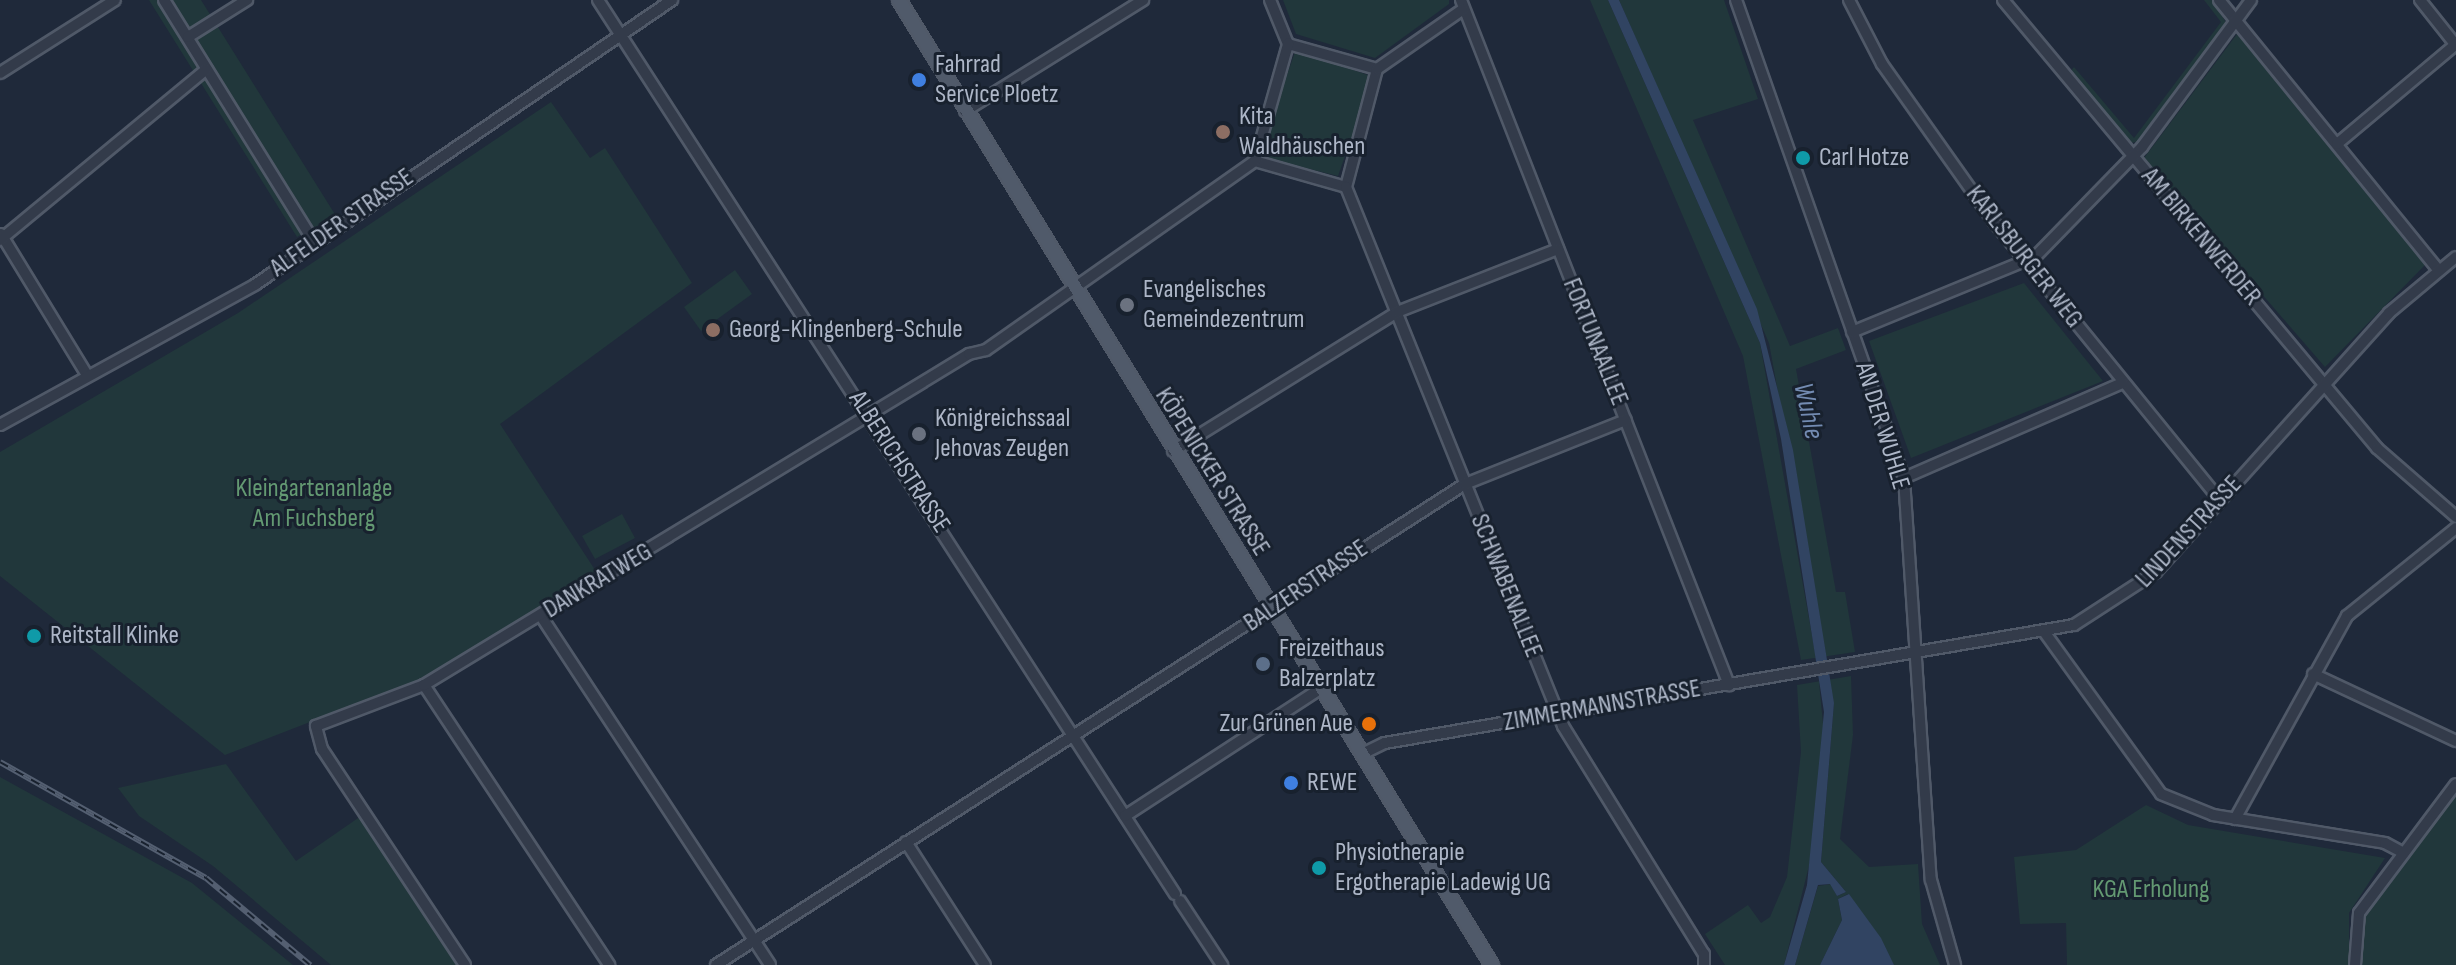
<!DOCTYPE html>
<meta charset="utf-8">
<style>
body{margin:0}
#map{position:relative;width:2456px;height:965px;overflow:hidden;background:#1f293a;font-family:"Sofia Sans Condensed",sans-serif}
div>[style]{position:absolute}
.green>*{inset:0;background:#21373b}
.water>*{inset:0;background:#314462}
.roads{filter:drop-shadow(2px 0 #505968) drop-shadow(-2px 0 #505968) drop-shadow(0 2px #505968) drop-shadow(0 -2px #505968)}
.minor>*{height:10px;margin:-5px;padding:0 5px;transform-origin:5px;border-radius:5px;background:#333b4a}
.major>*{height:12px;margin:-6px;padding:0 6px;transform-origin:6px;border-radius:6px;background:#505a6a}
.rail>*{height:6px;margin-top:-3px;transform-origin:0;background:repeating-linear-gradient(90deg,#18212e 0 9px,#545f71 0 18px);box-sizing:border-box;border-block:2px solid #545f71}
.dots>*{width:22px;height:22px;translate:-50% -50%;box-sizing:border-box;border:4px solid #18212e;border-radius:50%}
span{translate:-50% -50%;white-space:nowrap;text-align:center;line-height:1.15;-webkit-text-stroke:6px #18212e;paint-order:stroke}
.poi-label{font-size:26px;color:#adb6c7}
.left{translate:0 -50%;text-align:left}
.right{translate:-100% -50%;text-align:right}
.street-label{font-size:26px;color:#adb6c7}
.park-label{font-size:26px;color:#639972}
.water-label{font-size:28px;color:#738bb2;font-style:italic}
</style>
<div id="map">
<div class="green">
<i style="clip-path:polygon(149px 0,201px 0,336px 216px,297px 237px)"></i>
<i style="clip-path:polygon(1283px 0,1449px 0,1449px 4px,1375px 58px,1296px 34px)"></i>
<i style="clip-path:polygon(1590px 0,1608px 0,1760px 343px,1816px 658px,1826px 656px,1769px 343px,1619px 0,1724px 0,1758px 99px,1693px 120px,1790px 346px,1838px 328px,1846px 350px,1796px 369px,1836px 592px,1845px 592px,1855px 652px,1801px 660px,1743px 356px)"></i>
<i style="clip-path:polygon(2204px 0,2214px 0,2227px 25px,2141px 141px,2130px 143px,2070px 72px,2074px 67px,2134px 138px,2221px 22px)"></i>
<i style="clip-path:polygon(2237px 34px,2426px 264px,2325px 367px,2144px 158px)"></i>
<i style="clip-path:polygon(1296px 49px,1373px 77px,1338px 176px,1265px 158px,1262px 147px)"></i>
<i style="clip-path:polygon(551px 102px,590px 158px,605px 148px,692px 283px,500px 424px,597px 573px,426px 677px,225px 755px,0 576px,0 452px,238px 313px)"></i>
<i style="clip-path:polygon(735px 270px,752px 294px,701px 331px,684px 307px)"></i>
<i style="clip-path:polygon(2024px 283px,2103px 381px,1911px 458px,1869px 341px)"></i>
<i style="clip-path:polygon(622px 514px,635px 538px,595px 559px,582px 536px)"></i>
<i style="clip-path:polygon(1851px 676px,1853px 735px,1840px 839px,1869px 867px,1918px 864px,1922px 924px,1940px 965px,1894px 965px,1848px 894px,1838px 899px,1842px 920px,1820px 965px,1795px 965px,1818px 886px,1831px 884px,1837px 896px,1846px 892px,1821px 862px,1834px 703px,1819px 682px,1824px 734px,1811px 858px,1784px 965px,1725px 965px,1705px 934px,1748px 905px,1761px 923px,1770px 917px,1787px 877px,1801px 752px,1797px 685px)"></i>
<i style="clip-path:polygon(226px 764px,296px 861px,361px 816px,456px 965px,331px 965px,213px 866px,139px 816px,118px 788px)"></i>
<i style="clip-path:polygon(0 777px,192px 883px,293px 965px,0 965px)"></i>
<i style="clip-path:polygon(2456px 794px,2456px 965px,2362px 965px,2362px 918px)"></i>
<i style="clip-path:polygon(2146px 805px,2188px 825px,2385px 858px,2349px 913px,2349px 965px,2067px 965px,2066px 923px,2020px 924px,2014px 857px,2076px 850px)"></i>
</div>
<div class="water">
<i style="clip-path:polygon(1608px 0,1619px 0,1757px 309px,1793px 450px,1834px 703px,1821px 862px,1846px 892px,1837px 896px,1830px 884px,1818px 885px,1795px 965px,1784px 965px,1807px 885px,1824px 712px,1781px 439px,1760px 343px)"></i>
<i style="clip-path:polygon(1849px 894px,1881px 938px,1894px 965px,1820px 965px,1842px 920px,1838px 899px)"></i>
</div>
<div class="roads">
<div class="minor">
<i style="left:164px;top:0;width:285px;rotate:58.2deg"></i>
<i style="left:598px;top:0;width:1064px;rotate:57.16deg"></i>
<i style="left:1270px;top:0;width:48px;rotate:67.8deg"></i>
<i style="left:1461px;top:0;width:736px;rotate:68.63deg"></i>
<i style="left:1736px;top:0;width:507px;rotate:70.64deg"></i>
<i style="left:1904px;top:478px;width:403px;rotate:86.2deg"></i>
<i style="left:1931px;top:880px;width:88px;rotate:74.2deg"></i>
<i style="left:1849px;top:0;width:72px;rotate:62.7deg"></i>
<i style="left:1882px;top:64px;width:194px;rotate:54.7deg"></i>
<i style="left:1994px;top:222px;width:358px;rotate:50.9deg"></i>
<i style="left:2003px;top:0;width:584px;rotate:50.14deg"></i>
<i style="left:2377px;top:448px;width:105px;rotate:41.1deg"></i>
<i style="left:2219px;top:0;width:345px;rotate:50.9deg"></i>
<i style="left:2420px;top:0;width:56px;rotate:51.5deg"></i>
<i style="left:188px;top:37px;width:70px;rotate:-32.1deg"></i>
<i style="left:1288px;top:44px;width:92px;rotate:15.7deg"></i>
<i style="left:1377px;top:69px;width:122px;rotate:104.7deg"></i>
<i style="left:1346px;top:187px;width:95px;rotate:-164.1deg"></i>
<i style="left:1255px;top:161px;width:122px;rotate:-74.2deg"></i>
<i style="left:1377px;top:69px;width:103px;rotate:-34.8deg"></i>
<i style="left:0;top:73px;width:136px;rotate:-32.4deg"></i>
<i style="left:965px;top:111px;width:210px;rotate:-31.9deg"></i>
<i style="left:2337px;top:144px;width:155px;rotate:-40deg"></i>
<i style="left:1346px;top:187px;width:581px;rotate:68.07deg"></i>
<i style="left:1563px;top:726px;width:268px;rotate:58.3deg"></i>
<i style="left:1704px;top:954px;width:11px;rotate:90deg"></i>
<i style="left:1px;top:234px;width:165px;rotate:58.6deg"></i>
<i style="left:0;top:240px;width:268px;rotate:-39.6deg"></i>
<i style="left:1852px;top:332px;width:199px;rotate:-22.4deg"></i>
<i style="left:2036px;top:256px;width:152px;rotate:-45.8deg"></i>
<i style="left:2142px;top:147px;width:183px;rotate:-53.4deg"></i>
<i style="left:0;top:425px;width:292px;rotate:-28.8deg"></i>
<i style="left:256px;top:284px;width:504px;rotate:-34.32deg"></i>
<i style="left:1173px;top:451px;width:264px;rotate:-31.8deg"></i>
<i style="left:1397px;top:312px;width:173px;rotate:-21.4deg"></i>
<i style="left:1904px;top:478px;width:239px;rotate:-23.5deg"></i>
<i style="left:541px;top:616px;width:417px;rotate:56.7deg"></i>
<i style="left:2045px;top:633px;width:198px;rotate:54.2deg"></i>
<i style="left:2161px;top:794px;width:56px;rotate:22deg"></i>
<i style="left:2213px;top:815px;width:174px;rotate:9.2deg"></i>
<i style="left:2385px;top:843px;width:21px;rotate:28deg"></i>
<i style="left:2313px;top:674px;width:158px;rotate:25.1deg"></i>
<i style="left:424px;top:685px;width:336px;rotate:56.5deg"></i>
<i style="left:1362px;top:754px;width:25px;rotate:-26deg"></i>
<i style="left:1385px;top:743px;width:699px;rotate:-9.72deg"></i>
<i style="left:2074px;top:625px;width:98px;rotate:-32.9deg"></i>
<i style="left:2156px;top:572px;width:348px;rotate:-48deg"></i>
<i style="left:2389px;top:313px;width:87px;rotate:-39.9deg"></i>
<i style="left:1125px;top:816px;width:234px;rotate:-33.1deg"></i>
<i style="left:2235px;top:819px;width:232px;rotate:-61.1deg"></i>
<i style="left:2347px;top:616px;width:140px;rotate:-38.9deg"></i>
<i style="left:906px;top:842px;width:146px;rotate:57.3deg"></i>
<i style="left:1180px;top:901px;width:77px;rotate:56.7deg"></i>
<i style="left:465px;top:965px;width:259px;rotate:-123.5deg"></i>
<i style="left:322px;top:749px;width:24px;rotate:-105deg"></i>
<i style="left:316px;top:726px;width:116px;rotate:-20.8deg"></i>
<i style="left:424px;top:685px;width:638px;rotate:-31.27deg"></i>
<i style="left:969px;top:354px;width:17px;rotate:-13deg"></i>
<i style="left:986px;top:350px;width:329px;rotate:-35.1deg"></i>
<i style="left:716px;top:965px;width:890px;rotate:-32.71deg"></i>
<i style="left:1465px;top:484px;width:173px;rotate:-21.7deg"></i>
<i style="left:2355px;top:965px;width:52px;rotate:-85.6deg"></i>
<i style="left:2359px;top:913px;width:161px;rotate:-53.1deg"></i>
</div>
<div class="major">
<i style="left:899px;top:0;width:1133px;rotate:58.43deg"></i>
</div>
</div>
<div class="rail">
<i style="left:0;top:762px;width:236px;rotate:29.4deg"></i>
<i style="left:206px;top:878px;width:136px;rotate:39.9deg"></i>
</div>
<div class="dots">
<i style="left:919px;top:80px;background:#3f7fe0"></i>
<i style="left:1223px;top:132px;background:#8d6e63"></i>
<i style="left:1803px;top:158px;background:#0f9aa8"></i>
<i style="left:1127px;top:305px;background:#6b7280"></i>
<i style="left:713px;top:330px;background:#8d6e63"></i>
<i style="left:919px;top:434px;background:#6b7280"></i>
<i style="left:34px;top:636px;background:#0f9aa8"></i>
<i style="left:1263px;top:664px;background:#5c6f8a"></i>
<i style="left:1369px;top:724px;background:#e8710a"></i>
<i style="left:1291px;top:783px;background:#3f7fe0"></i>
<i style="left:1319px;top:868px;background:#0f9aa8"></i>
</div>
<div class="poi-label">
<span class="left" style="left:935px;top:80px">Fahrrad<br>Service Ploetz</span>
<span class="left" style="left:1239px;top:132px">Kita<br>Waldhäuschen</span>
<span class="left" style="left:1819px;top:158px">Carl Hotze</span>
<span class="left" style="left:1143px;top:305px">Evangelisches<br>Gemeindezentrum</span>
<span class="left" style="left:729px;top:330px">Georg-Klingenberg-Schule</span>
<span class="left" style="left:935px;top:434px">Königreichssaal<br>Jehovas Zeugen</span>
<span class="left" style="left:50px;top:636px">Reitstall Klinke</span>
<span class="left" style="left:1279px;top:664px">Freizeithaus<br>Balzerplatz</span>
<span class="right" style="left:1353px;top:724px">Zur Grünen Aue</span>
<span class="left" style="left:1307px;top:783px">REWE</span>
<span class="left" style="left:1335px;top:868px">Physiotherapie<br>Ergotherapie Ladewig UG</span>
</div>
<div class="street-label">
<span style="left:342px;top:223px;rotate:-35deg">ALFELDER STRASSE</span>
<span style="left:2201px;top:237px;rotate:50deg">AM BIRKENWERDER</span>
<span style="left:2024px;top:257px;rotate:52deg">KARLSBURGER WEG</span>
<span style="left:1595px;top:342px;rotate:68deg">FORTUNAALLEE</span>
<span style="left:1882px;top:426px;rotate:73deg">AN DER WUHLE</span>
<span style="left:899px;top:462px;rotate:57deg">ALBERICHSTRASSE</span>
<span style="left:1212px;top:472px;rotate:58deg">KÖPENICKER STRASSE</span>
<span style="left:2189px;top:532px;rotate:-47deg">LINDENSTRASSE</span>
<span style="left:598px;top:581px;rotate:-31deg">DANKRATWEG</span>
<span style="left:1306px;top:586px;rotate:-34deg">BALZERSTRASSE</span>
<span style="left:1506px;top:586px;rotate:68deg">SCHWABENALLEE</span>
<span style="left:1602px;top:706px;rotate:-10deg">ZIMMERMANNSTRASSE</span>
</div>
<div class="park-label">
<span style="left:314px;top:504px">Kleingartenanlage<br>Am Fuchsberg</span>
<span style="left:2151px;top:890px">KGA Erholung</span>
</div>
<div class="water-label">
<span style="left:1808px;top:411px;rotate:78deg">Wuhle</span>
</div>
</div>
